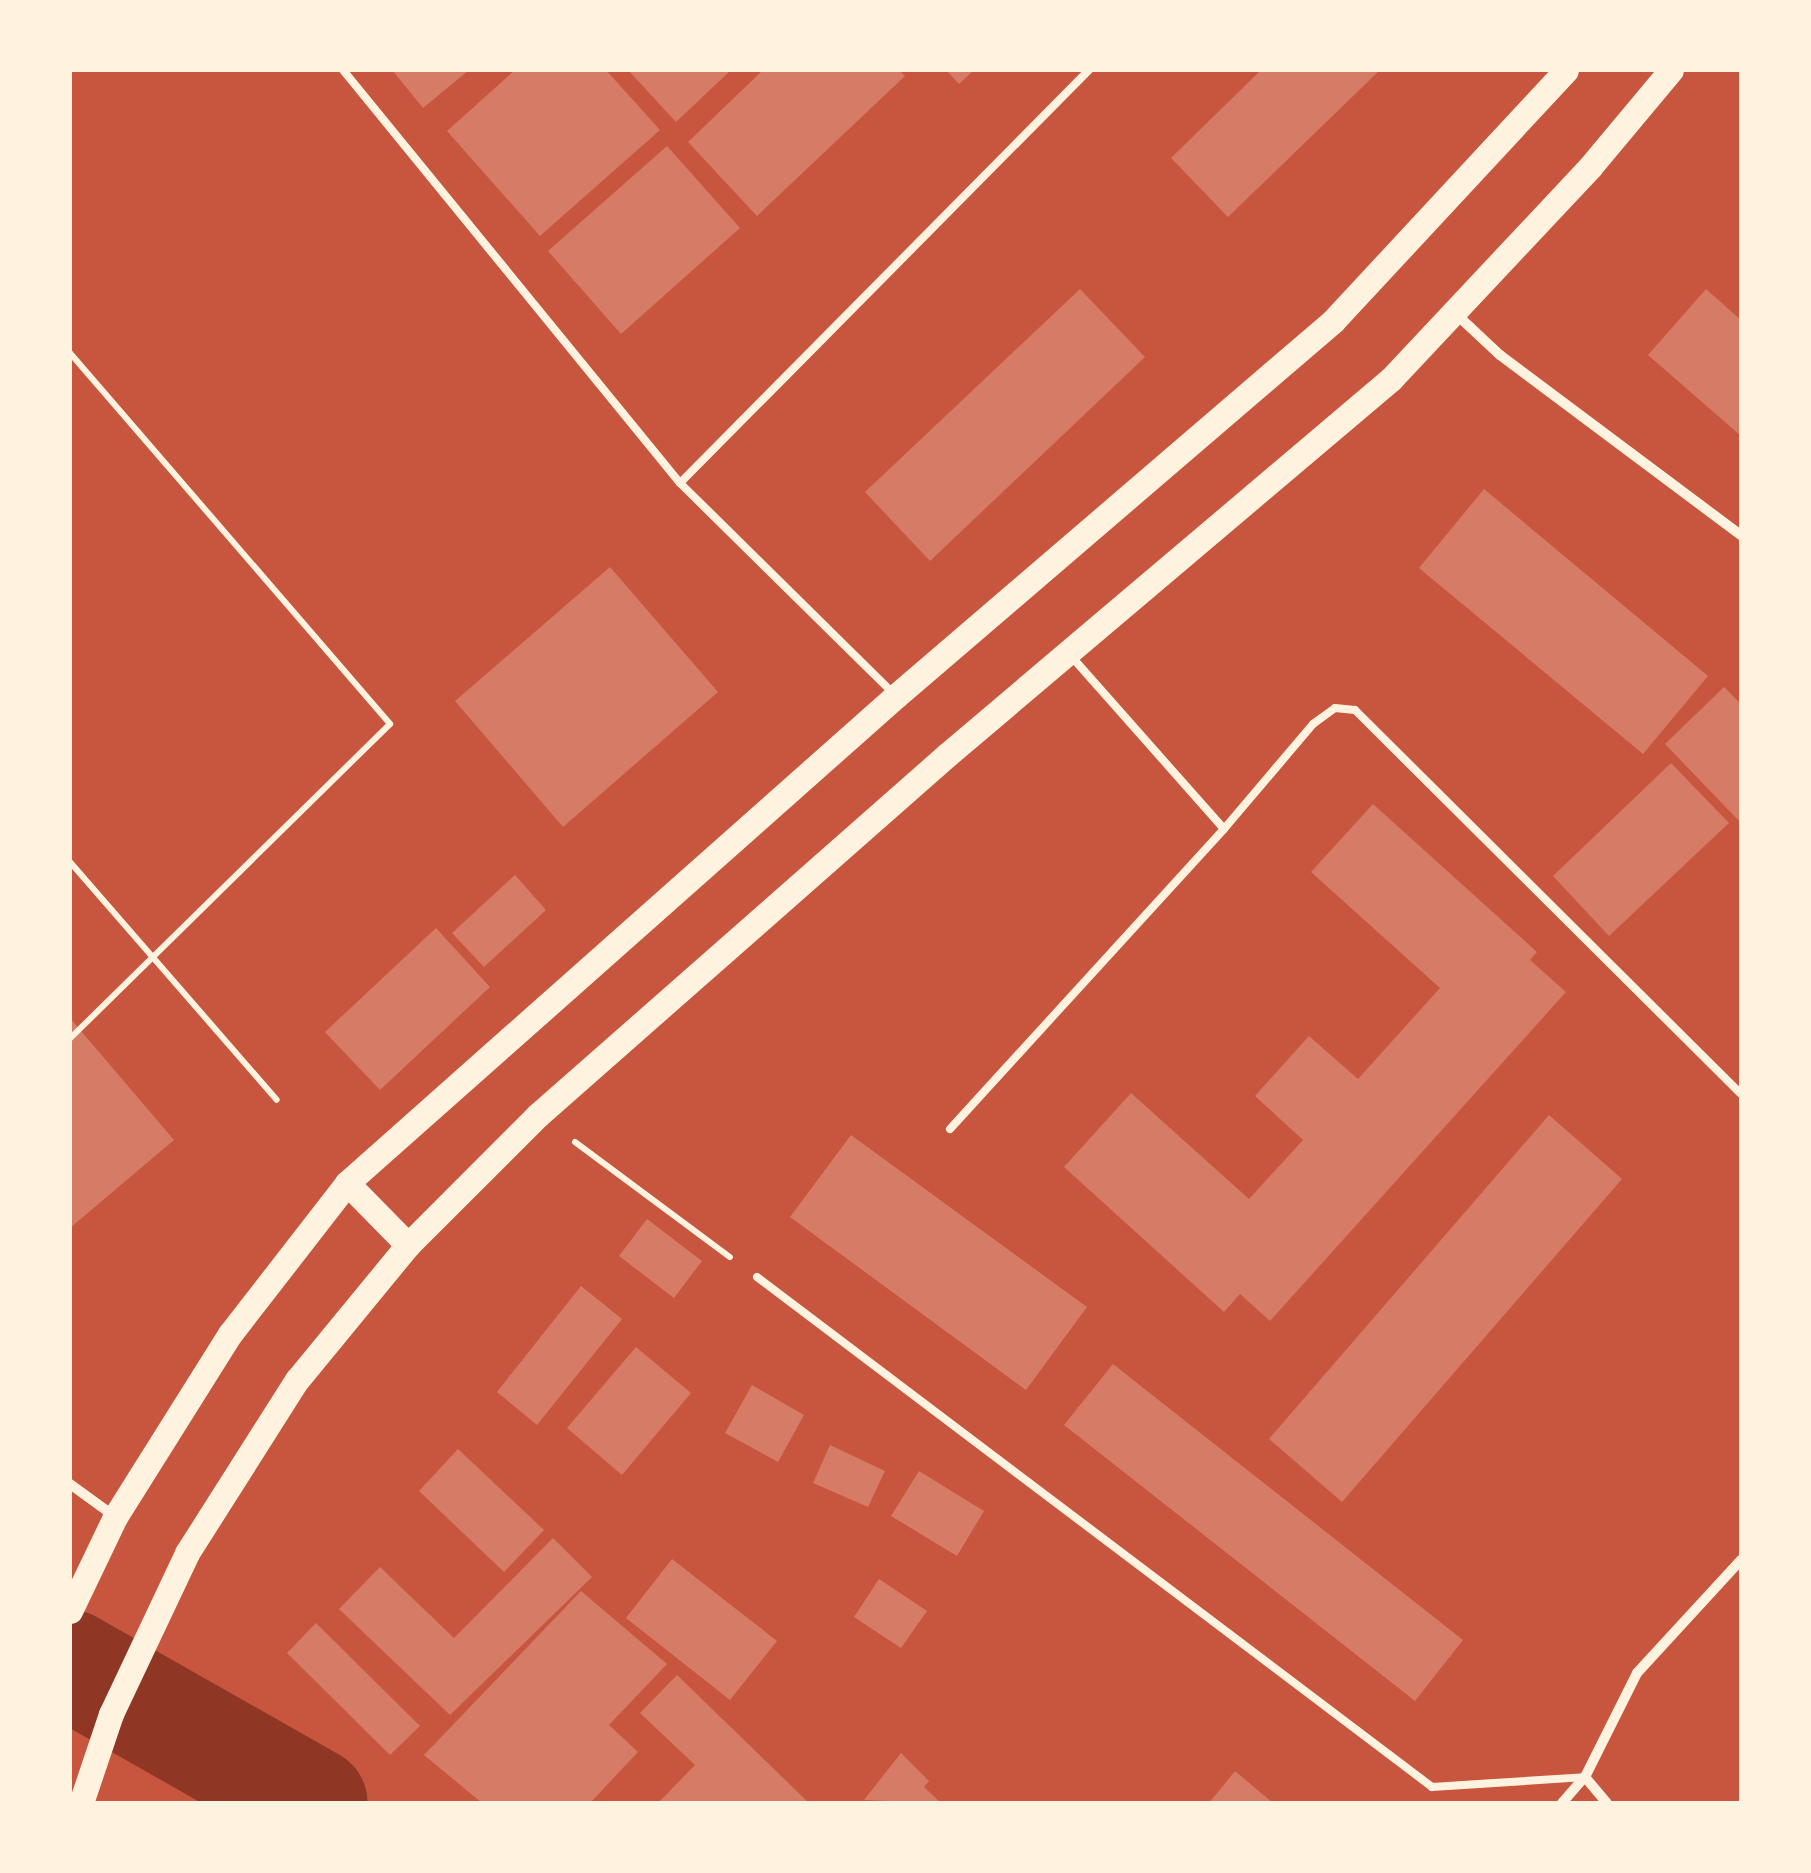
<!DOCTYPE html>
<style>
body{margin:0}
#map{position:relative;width:1811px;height:1873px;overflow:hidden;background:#c8553d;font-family:Helvetica,sans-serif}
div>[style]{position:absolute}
.river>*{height:110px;margin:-55px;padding:0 55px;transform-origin:55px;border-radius:55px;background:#8f3625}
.building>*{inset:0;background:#d67c66}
.path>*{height:6px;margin:-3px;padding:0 3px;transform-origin:3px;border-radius:3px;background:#fff3e0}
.service>*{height:8px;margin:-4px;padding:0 4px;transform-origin:4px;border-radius:4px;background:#fff3e0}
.minor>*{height:10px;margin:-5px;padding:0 5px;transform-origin:5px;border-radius:5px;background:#fff3e0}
.primary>*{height:25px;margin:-12.5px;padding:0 12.5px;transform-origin:12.5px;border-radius:12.5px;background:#fff3e0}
span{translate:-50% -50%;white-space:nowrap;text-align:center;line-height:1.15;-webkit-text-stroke:8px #fff3e0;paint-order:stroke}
.frame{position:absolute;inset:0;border:72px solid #fff3e0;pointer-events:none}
</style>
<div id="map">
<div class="river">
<i style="left:70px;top:1665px;width:279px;rotate:29.6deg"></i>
</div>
<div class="building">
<i style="clip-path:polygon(392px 70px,469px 70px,423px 108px)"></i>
<i style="clip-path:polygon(515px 70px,606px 70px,660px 130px,540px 236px,447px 131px)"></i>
<i style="clip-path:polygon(628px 70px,731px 70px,676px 122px)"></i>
<i style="clip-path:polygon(763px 70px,899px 70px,905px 76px,757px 216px,688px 142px)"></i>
<i style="clip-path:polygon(946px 70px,974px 70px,959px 84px)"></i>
<i style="clip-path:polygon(1261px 70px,1380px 70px,1228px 217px,1171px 158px)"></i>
<i style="clip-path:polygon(667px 146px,740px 228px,621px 334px,548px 251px)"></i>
<i style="clip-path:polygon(1080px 289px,1145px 357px,930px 561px,865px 492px)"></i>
<i style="clip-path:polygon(1706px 289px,1741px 320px,1741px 436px,1648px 355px)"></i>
<i style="clip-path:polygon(1484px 489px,1708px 676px,1643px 754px,1419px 568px)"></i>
<i style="clip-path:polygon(610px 567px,718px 692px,563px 827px,455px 701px)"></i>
<i style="clip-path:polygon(1724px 687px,1741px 704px,1741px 823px,1665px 744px)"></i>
<i style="clip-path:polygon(1671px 763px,1729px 823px,1609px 936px,1553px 876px)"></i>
<i style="clip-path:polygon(1373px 804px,1537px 952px,1530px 960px,1566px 992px,1270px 1321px,1240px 1294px,1224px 1312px,1064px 1167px,1131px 1093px,1249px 1199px,1303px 1140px,1255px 1096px,1309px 1036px,1358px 1079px,1440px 988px,1311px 872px)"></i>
<i style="clip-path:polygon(515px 875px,546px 910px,484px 967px,452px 933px)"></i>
<i style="clip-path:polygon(436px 928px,490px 987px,380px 1090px,325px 1032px)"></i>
<i style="clip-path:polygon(70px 1018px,174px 1140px,70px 1228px)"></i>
<i style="clip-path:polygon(1549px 1115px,1622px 1179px,1342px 1502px,1269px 1439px)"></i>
<i style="clip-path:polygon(851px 1135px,1087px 1307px,1026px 1390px,790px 1217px)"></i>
<i style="clip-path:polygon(647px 1219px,702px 1261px,674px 1298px,619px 1256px)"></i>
<i style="clip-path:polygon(581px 1286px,622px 1319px,537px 1425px,497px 1392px)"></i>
<i style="clip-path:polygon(636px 1347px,691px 1393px,622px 1475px,567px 1428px)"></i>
<i style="clip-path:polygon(1113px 1364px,1463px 1640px,1415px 1701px,1064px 1425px)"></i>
<i style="clip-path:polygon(752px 1385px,804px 1415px,778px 1462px,725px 1433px)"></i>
<i style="clip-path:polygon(830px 1445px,885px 1471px,868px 1507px,813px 1483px)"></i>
<i style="clip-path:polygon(458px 1449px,544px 1530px,504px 1572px,419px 1491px)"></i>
<i style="clip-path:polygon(919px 1471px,984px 1511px,957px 1556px,891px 1516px)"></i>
<i style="clip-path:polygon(553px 1538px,592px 1577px,450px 1715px,339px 1609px,380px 1567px,454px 1638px)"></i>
<i style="clip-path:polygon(672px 1559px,777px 1641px,730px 1700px,626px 1618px)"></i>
<i style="clip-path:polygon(879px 1579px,927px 1611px,901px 1648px,854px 1617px)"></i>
<i style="clip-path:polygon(581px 1591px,667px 1664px,609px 1725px,638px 1752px,590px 1803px,482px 1803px,424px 1755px)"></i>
<i style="clip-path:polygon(316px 1623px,420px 1726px,390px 1755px,287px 1653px)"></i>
<i style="clip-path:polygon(677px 1675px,809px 1803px,658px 1803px,695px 1765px,640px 1713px)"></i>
<i style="clip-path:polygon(901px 1753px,929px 1781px,924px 1787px,941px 1803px,864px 1800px)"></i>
<i style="clip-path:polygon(1235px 1771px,1273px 1803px,1209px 1803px)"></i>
</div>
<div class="path">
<i style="left:70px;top:353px;width:490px;rotate:49.2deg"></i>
<i style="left:390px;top:724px;width:449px;rotate:135.5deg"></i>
<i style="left:70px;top:862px;width:315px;rotate:49deg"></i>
<i style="left:575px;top:1142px;width:193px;rotate:36.6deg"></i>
</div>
<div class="service">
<i style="left:343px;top:70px;width:533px;rotate:50.79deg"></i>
<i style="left:680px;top:483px;width:298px;rotate:44.6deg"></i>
<i style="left:680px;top:483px;width:581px;rotate:-45.28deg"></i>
<i style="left:1071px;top:656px;width:231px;rotate:48.5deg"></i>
<i style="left:1224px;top:829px;width:138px;rotate:-49.7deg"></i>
<i style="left:1313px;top:724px;width:27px;rotate:-36deg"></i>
<i style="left:1335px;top:708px;width:20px;rotate:6deg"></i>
<i style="left:1355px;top:710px;width:544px;rotate:44.85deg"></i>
<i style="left:950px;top:1129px;width:406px;rotate:-47.6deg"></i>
<i style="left:757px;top:1277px;width:846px;rotate:37.07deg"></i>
<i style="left:1432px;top:1787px;width:153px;rotate:-3.7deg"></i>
</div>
<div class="minor">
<i style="left:1454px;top:312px;width:63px;rotate:43.1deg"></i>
<i style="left:1500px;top:355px;width:301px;rotate:36.8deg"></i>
<i style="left:70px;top:1484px;width:54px;rotate:36deg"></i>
<i style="left:1585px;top:1777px;width:34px;rotate:50deg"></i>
<i style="left:1562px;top:1803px;width:35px;rotate:-49deg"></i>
<i style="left:1585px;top:1777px;width:116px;rotate:-63.4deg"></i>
<i style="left:1637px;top:1673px;width:154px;rotate:-47.4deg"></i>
</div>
<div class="primary">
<i style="left:347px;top:1183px;width:87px;rotate:45.5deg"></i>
<i style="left:70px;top:1611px;width:104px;rotate:-64.4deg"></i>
<i style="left:115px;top:1517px;width:216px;rotate:-57.9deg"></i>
<i style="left:230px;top:1334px;width:191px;rotate:-52.2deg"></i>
<i style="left:347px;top:1183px;width:734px;rotate:-41.58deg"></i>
<i style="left:896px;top:696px;width:576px;rotate:-40.63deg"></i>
<i style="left:1333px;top:321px;width:342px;rotate:-47.1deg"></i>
<i style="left:81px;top:1803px;width:94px;rotate:-71.4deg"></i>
<i style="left:111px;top:1714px;width:178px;rotate:-64.7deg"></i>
<i style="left:187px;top:1553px;width:205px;rotate:-57.6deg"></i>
<i style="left:297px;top:1380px;width:175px;rotate:-50.6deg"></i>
<i style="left:408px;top:1245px;width:184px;rotate:-45deg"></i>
<i style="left:538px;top:1115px;width:545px;rotate:-41.35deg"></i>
<i style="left:947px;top:755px;width:582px;rotate:-40.26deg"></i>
<i style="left:1391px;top:379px;width:291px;rotate:-46.8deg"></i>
<i style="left:1590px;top:167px;width:126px;rotate:-50.1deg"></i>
</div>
<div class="frame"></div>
</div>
